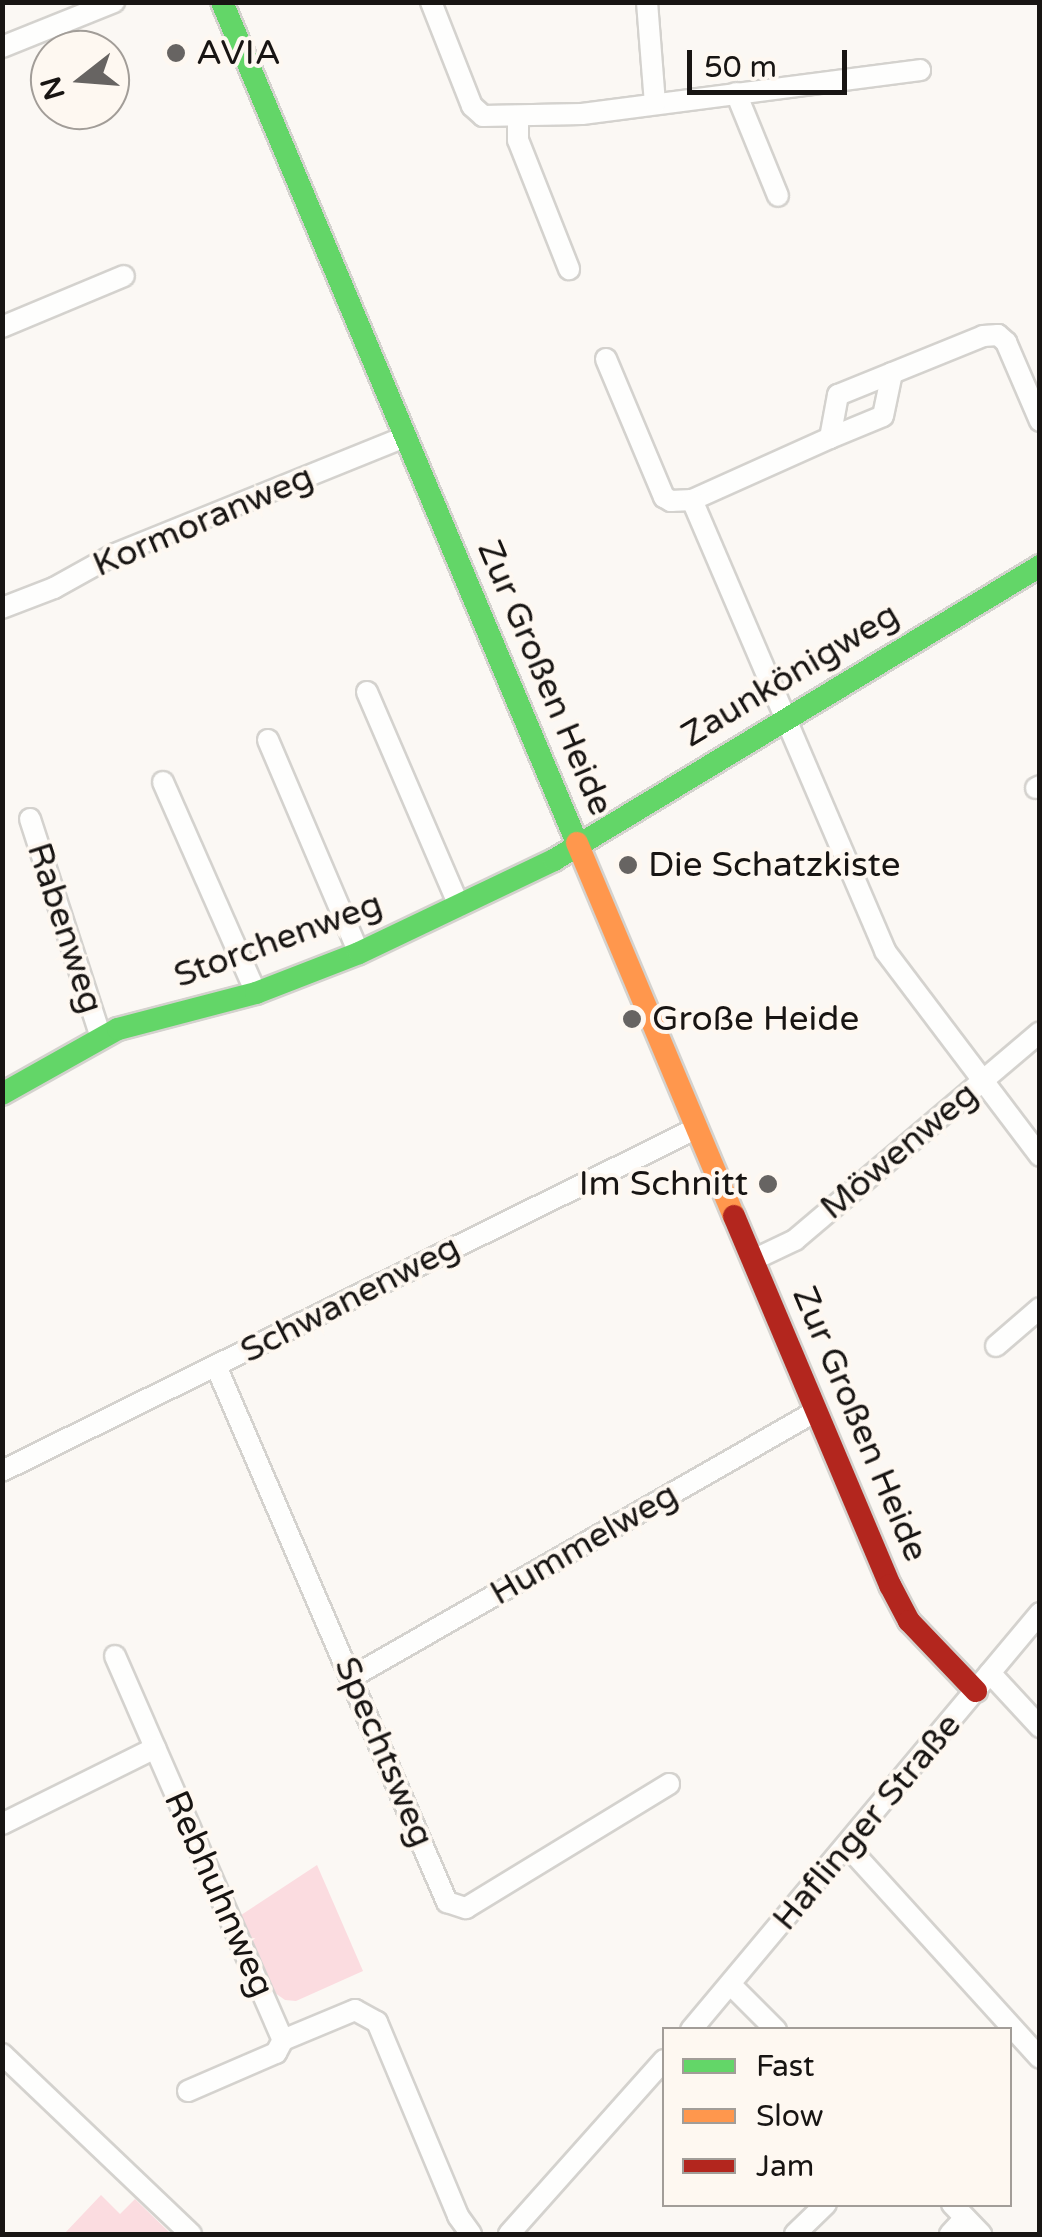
<!DOCTYPE html>
<meta charset="utf-8">
<style>
body{margin:0}
#map{position:relative;width:1042px;height:2237px;overflow:hidden;background:#fbf8f4;font-family:"Varela Round",sans-serif}
div>[style]{position:absolute}
.green>*{inset:0;background:#fbdce0}
.roads{filter:drop-shadow(2px 0 #d4d2ce) drop-shadow(-2px 0 #d4d2ce) drop-shadow(0 2px #d4d2ce) drop-shadow(0 -2px #d4d2ce)}
.street>*{height:20px;margin:-10px;padding:0 10px;transform-origin:10px;border-radius:10px;background:#fefefd}
.fast>*{height:22px;margin:-11px;padding:0 11px;transform-origin:11px;border-radius:11px;background:#63d668}
.slow>*{height:22px;margin:-11px;padding:0 11px;transform-origin:11px;border-radius:11px;background:#ff974d}
.jam>*{height:22px;margin:-11px;padding:0 11px;transform-origin:11px;border-radius:11px;background:#b3261e}
.dots>*{width:28px;height:28px;translate:-50% -50%;box-sizing:border-box;border:5px solid #fef8f1;border-radius:50%}
span{translate:-50% -50%;white-space:nowrap;text-align:center;line-height:1.15;-webkit-text-stroke:8px #fef8f1;paint-order:stroke}
.poi-label{font-size:35px;color:#181513}
.left{translate:0 -50%;text-align:left}
.right{translate:-100% -50%;text-align:right}
.street-label{font-size:35px;color:#181513}
.frame{position:absolute;inset:0;border:5px solid #181513;pointer-events:none}
.legend{position:absolute;left:662px;top:2027px;width:350px;height:180px;box-sizing:border-box;background:#fef8f1;border:2px solid #a29d98;margin:0;padding:12px 18px;list-style:none;font-size:30px;color:#181513}
.legend li{display:flex;align-items:center;gap:20px;height:50px}
.legend b{width:50px;border:2px solid #a29d98}
.north{position:absolute;left:30px;top:30px;width:100px;height:100px;box-sizing:border-box;background:#fef8f1;border:2px solid #a29d98;border-radius:50%;rotate:253deg;font-size:28px;font-weight:700;line-height:40px;text-align:center;color:#181513}
.north::after{content:'';display:block;margin:auto;width:35px;height:45px;background:#676462;clip-path:polygon(50% 0,100% 100%,50% 72%,0 100%)}
.scale{position:absolute;left:687px;top:50px;width:160px;height:45px;box-sizing:border-box;border:5px solid #181513;border-top:0;padding-left:12px;font-size:30px;line-height:35px;white-space:nowrap;color:#181513;-webkit-text-stroke:8px #fef8f1;paint-order:stroke}
</style>
<div id="map">
<div class="green">
<i style="clip-path:polygon(317px 1865px,363px 1971px,296px 2001px,285px 2000px,268px 1988px,238px 1917px)"></i>
<i style="clip-path:polygon(101px 2195px,120px 2214px,135px 2199px,169px 2232px,64px 2234px)"></i>
</div>
<div class="roads">
<div class="street">
<i style="left:431px;top:2px;width:112px;rotate:68.5deg"></i>
<i style="left:472px;top:106px;width:15px;rotate:42deg"></i>
<i style="left:483px;top:116px;width:99px;rotate:-1.2deg"></i>
<i style="left:582px;top:114px;width:341px;rotate:-7.4deg"></i>
<i style="left:647px;top:2px;width:102px;rotate:85.5deg"></i>
<i style="left:2px;top:47px;width:121px;rotate:-21.9deg"></i>
<i style="left:736px;top:93px;width:111px;rotate:67.8deg"></i>
<i style="left:518px;top:116px;width:24px;rotate:90deg"></i>
<i style="left:518px;top:140px;width:139px;rotate:68.4deg"></i>
<i style="left:2px;top:327px;width:132px;rotate:-22.7deg"></i>
<i style="left:606px;top:359px;width:150px;rotate:67.2deg"></i>
<i style="left:664px;top:497px;width:8px;rotate:30deg"></i>
<i style="left:671px;top:501px;width:21px;rotate:-3deg"></i>
<i style="left:692px;top:500px;width:151px;rotate:-24.2deg"></i>
<i style="left:830px;top:438px;width:44px;rotate:-79.5deg"></i>
<i style="left:838px;top:395px;width:157px;rotate:-22.1deg"></i>
<i style="left:983px;top:336px;width:15px;rotate:-4deg"></i>
<i style="left:998px;top:335px;width:11px;rotate:41deg"></i>
<i style="left:1006px;top:342px;width:86px;rotate:66.7deg"></i>
<i style="left:830px;top:438px;width:57px;rotate:-22.5deg"></i>
<i style="left:883px;top:416px;width:44px;rotate:-78.2deg"></i>
<i style="left:692px;top:500px;width:491px;rotate:66.8deg"></i>
<i style="left:885px;top:951px;width:257px;rotate:52.9deg"></i>
<i style="left:2px;top:608px;width:56px;rotate:-21deg"></i>
<i style="left:54px;top:588px;width:70px;rotate:-29.1deg"></i>
<i style="left:115px;top:554px;width:313px;rotate:-22deg"></i>
<i style="left:367px;top:692px;width:233px;rotate:66.7deg"></i>
<i style="left:268px;top:740px;width:232px;rotate:66.9deg"></i>
<i style="left:163px;top:782px;width:231px;rotate:66.2deg"></i>
<i style="left:1036px;top:788px;width:4px;rotate:-27deg"></i>
<i style="left:30px;top:819px;width:229px;rotate:72deg"></i>
<i style="left:753px;top:1260px;width:47px;rotate:-25.5deg"></i>
<i style="left:795px;top:1240px;width:321px;rotate:-40.3deg"></i>
<i style="left:996px;top:1346px;width:58px;rotate:-40.8deg"></i>
<i style="left:216px;top:1366px;width:584px;rotate:66.69deg"></i>
<i style="left:447px;top:1902px;width:20px;rotate:18deg"></i>
<i style="left:466px;top:1908px;width:238px;rotate:-31.4deg"></i>
<i style="left:2px;top:1471px;width:775px;rotate:-26.27deg"></i>
<i style="left:115px;top:1656px;width:419px;rotate:66.4deg"></i>
<i style="left:283px;top:2040px;width:78px;rotate:-22.6deg"></i>
<i style="left:355px;top:2010px;width:25px;rotate:29deg"></i>
<i style="left:377px;top:2022px;width:210px;rotate:67.3deg"></i>
<i style="left:458px;top:2216px;width:22px;rotate:54deg"></i>
<i style="left:990px;top:1673px;width:74px;rotate:47.2deg"></i>
<i style="left:352px;top:1677px;width:535px;rotate:-29.82deg"></i>
<i style="left:2px;top:1824px;width:171px;rotate:-26.4deg"></i>
<i style="left:848px;top:1847px;width:285px;rotate:47.7deg"></i>
<i style="left:731px;top:1985px;width:64px;rotate:45deg"></i>
<i style="left:691px;top:2030px;width:544px;rotate:-50.07deg"></i>
<i style="left:2px;top:2054px;width:261px;rotate:43.6deg"></i>
<i style="left:188px;top:2091px;width:96px;rotate:-23.4deg"></i>
<i style="left:276px;top:2053px;width:15px;rotate:-62deg"></i>
<i style="left:952px;top:2204px;width:42px;rotate:46deg"></i>
<i style="left:509px;top:2234px;width:233px;rotate:-48.3deg"></i>
<i style="left:795px;top:2234px;width:43px;rotate:-44.1deg"></i>
<i style="left:950px;top:2234px;width:22px;rotate:-47deg"></i>
</div>
<div class="fast">
<i style="left:222px;top:2px;width:913px;rotate:67.11deg"></i>
<i style="left:2px;top:1094px;width:133px;rotate:-29.3deg"></i>
<i style="left:118px;top:1029px;width:143px;rotate:-14.6deg"></i>
<i style="left:256px;top:993px;width:110px;rotate:-21.2deg"></i>
<i style="left:359px;top:953px;width:216px;rotate:-25.5deg"></i>
<i style="left:554px;top:860px;width:568px;rotate:-31.17deg"></i>
</div>
<div class="slow">
<i style="left:577px;top:843px;width:405px;rotate:67.2deg"></i>
</div>
<div class="jam">
<i style="left:734px;top:1216px;width:401px;rotate:67.1deg"></i>
<i style="left:890px;top:1585px;width:41px;rotate:62.2deg"></i>
<i style="left:909px;top:1621px;width:97px;rotate:46.3deg"></i>
</div>
</div>
<div class="dots">
<i style="left:176px;top:53px;background:#676462"></i>
<i style="left:628px;top:865px;background:#676462"></i>
<i style="left:632px;top:1019px;background:#676462"></i>
<i style="left:768px;top:1184px;background:#676462"></i>
</div>
<div class="poi-label">
<span class="left" style="left:196px;top:53px">AVIA</span>
<span class="left" style="left:648px;top:865px">Die Schatzkiste</span>
<span class="left" style="left:652px;top:1019px">Große Heide</span>
<span class="right" style="left:748px;top:1184px">Im Schnitt</span>
</div>
<div class="street-label">
<span style="left:203px;top:521px;rotate:-23deg">Kormoranweg</span>
<span style="left:790px;top:675px;rotate:-31deg">Zaunkönigweg</span>
<span style="left:545px;top:678px;rotate:67deg">Zur Großen Heide</span>
<span style="left:65px;top:928px;rotate:72deg">Rabenweg</span>
<span style="left:278px;top:940px;rotate:-20deg">Storchenweg</span>
<span style="left:899px;top:1151px;rotate:-40deg">Möwenweg</span>
<span style="left:350px;top:1299px;rotate:-27deg">Schwanenweg</span>
<span style="left:860px;top:1424px;rotate:67deg">Zur Großen Heide</span>
<span style="left:584px;top:1544px;rotate:-30deg">Hummelweg</span>
<span style="left:384px;top:1752px;rotate:67deg">Spechtsweg</span>
<span style="left:867px;top:1822px;rotate:-50deg">Haflinger Straße</span>
<span style="left:219px;top:1894px;rotate:66deg">Rebhuhnweg</span>
</div>
<div class="frame"></div>
<ul class="legend">
<li><b style="height:12px;background:#63d668"></b>Fast</li>
<li><b style="height:12px;background:#ff974d"></b>Slow</li>
<li><b style="height:12px;background:#b3261e"></b>Jam</li>
</ul>
<div class="north">N</div>
<div class="scale">50 m</div>
</div>
